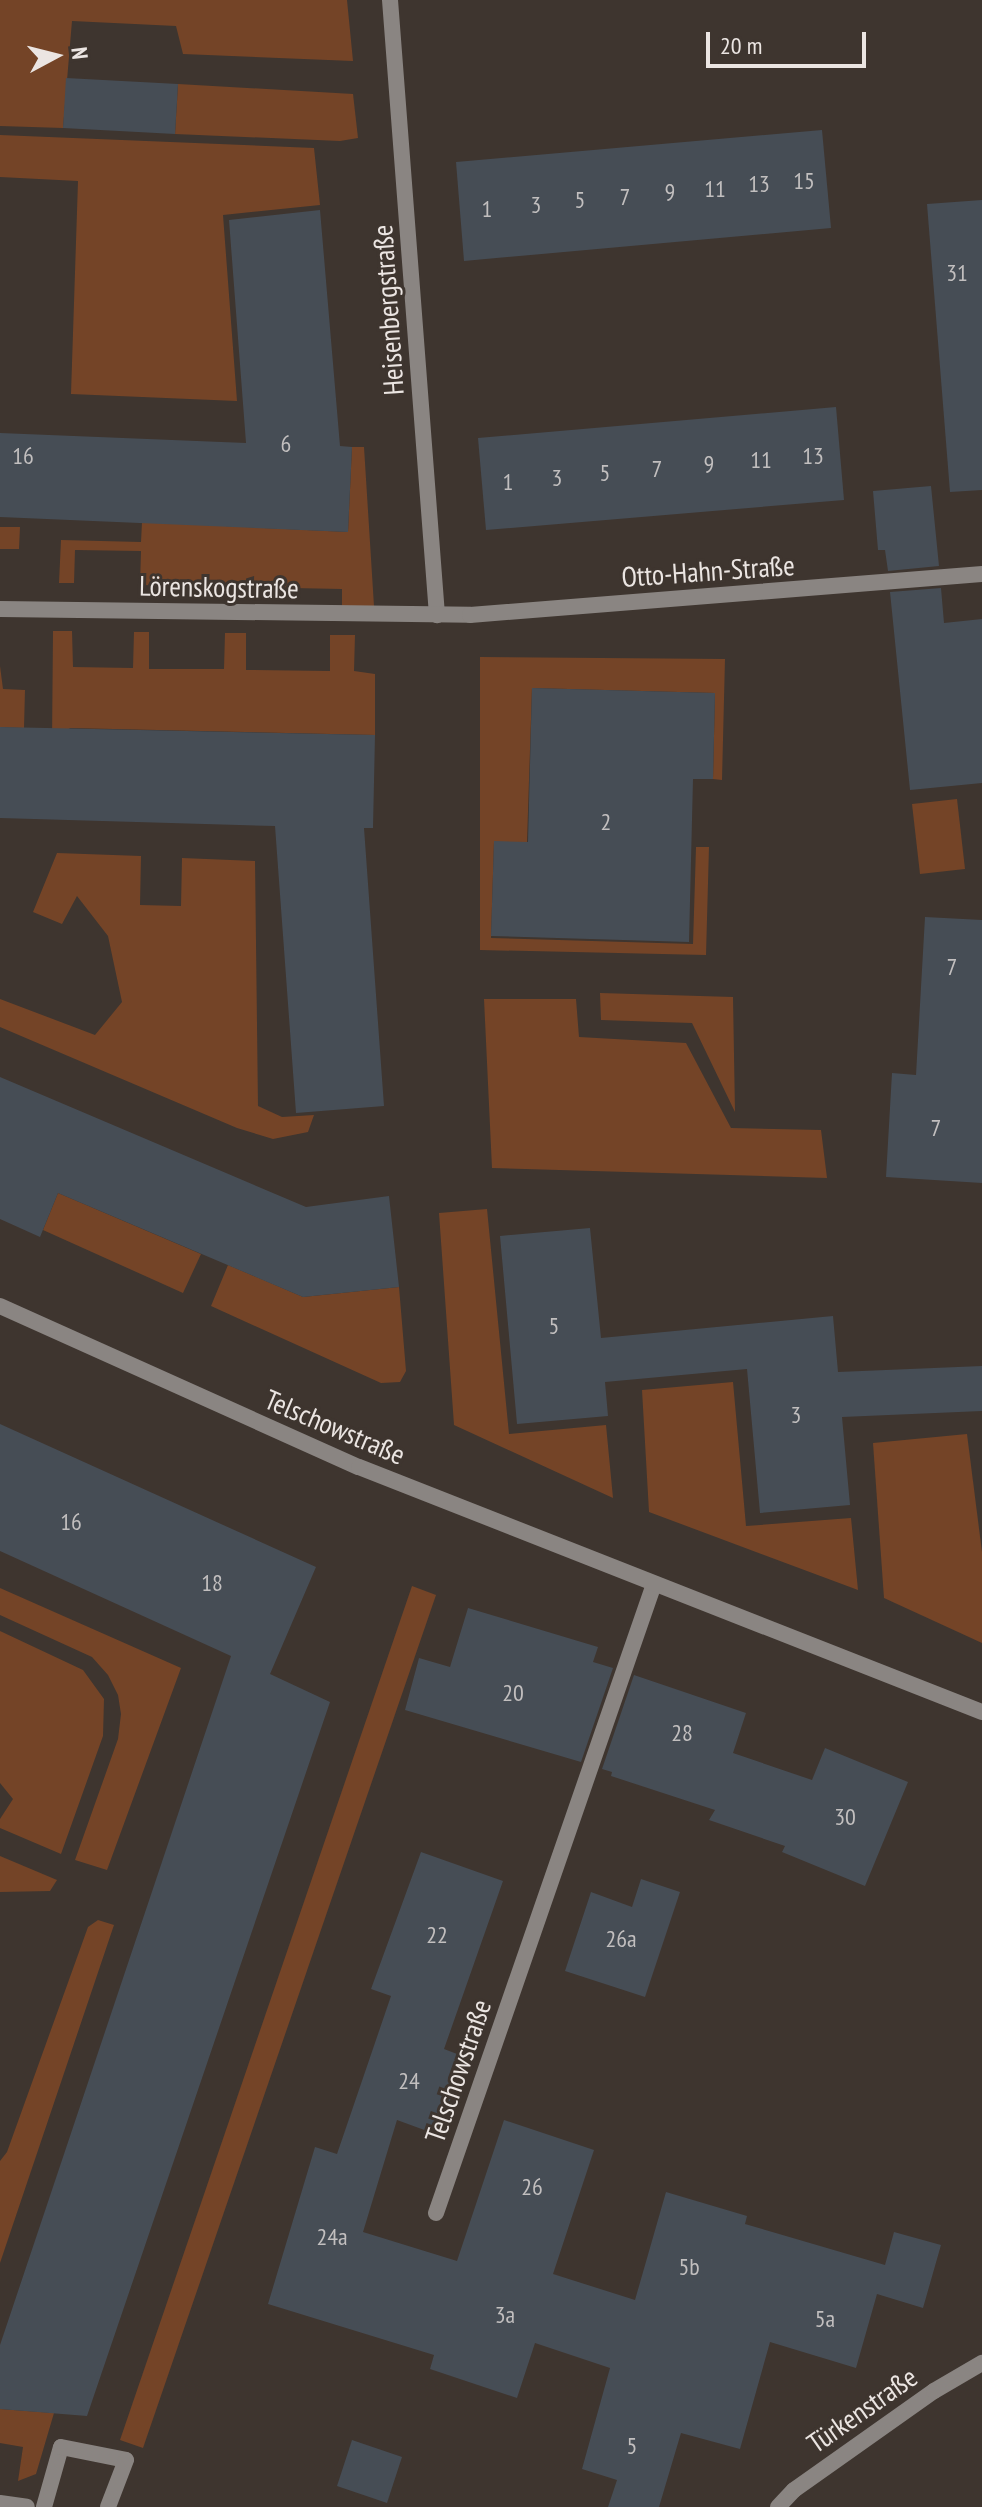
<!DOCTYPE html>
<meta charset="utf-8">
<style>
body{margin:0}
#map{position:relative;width:982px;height:2507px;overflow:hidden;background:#3e352f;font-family:"PT Sans Narrow",sans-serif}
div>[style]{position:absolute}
.green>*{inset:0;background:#744427}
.building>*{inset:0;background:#464d55}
.lane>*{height:16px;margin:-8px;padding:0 8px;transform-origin:8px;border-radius:8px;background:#8a8582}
.street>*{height:16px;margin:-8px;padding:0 8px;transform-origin:8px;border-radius:8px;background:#8a8582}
span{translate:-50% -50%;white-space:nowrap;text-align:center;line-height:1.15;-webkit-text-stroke:6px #3e352f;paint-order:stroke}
.number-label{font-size:24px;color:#c2bfbf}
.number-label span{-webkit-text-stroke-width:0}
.street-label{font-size:28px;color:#ebe5e2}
.north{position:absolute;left:16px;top:16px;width:80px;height:80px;-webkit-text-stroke:6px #3e352f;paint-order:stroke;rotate:83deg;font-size:22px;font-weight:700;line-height:32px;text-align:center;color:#ebe5e2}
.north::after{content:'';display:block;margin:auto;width:28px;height:36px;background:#ebe5e2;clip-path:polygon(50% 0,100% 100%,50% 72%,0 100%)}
.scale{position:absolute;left:706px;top:32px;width:160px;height:36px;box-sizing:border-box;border:4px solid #ebe5e2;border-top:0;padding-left:10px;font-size:24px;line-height:28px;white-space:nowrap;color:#ebe5e2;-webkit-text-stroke:6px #3e352f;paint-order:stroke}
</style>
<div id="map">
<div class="green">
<i style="clip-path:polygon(0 0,347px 0,353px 61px,183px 54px,176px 26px,72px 21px,63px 128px,0 126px)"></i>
<i style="clip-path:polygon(178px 84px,353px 94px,358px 138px,340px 141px,175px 134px)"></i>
<i style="clip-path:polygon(0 135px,314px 148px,320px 205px,223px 215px,237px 401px,71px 394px,78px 181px,0 177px)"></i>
<i style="clip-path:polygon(352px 447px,364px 447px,374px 606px,342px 606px,342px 589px,140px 585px,141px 551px,75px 550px,74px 583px,59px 583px,61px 540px,141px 542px,142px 522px,348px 532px)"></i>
<i style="clip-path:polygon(0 527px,20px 527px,19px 549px,0 549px)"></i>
<i style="clip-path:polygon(53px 631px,72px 631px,73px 667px,133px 668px,134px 632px,149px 632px,149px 669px,224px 669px,225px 633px,246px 633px,246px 670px,330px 671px,330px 635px,355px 635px,354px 671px,375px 674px,375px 735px,70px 728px,52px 741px)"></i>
<i style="clip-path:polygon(480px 657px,725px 659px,722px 780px,713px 779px,715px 693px,532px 688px,527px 842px,494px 842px,491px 938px,693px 944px,696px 847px,709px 847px,706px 955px,480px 950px)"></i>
<i style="clip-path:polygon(0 666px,3px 689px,25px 690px,24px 728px,0 727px)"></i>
<i style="clip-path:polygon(957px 799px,965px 869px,920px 874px,912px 804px)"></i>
<i style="clip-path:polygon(57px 853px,141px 856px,140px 905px,181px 906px,182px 858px,255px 861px,258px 1106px,282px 1117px,314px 1115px,308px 1132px,273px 1139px,237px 1128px,0 1027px,0 999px,95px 1035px,122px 1002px,108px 936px,77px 896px,62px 924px,33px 912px)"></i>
<i style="clip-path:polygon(600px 993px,733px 997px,735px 1112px,692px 1023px,601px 1020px)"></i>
<i style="clip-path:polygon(484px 999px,576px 999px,579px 1037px,686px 1043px,731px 1128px,821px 1130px,827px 1178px,492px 1168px)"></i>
<i style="clip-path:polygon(58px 1193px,201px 1254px,183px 1293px,43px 1230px)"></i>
<i style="clip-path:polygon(487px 1209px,509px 1434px,606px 1425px,613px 1498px,454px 1425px,439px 1213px)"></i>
<i style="clip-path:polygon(228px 1265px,303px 1297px,399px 1287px,406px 1371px,400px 1382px,381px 1383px,211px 1306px)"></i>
<i style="clip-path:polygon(733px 1382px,746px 1526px,851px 1518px,858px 1590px,649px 1512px,642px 1390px)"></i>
<i style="clip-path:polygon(967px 1434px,982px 1552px,982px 1643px,884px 1598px,873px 1443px)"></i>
<i style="clip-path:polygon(412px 1586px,436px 1595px,143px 2448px,120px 2440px)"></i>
<i style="clip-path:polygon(0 1588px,181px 1668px,107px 1870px,75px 1860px,118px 1739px,121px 1714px,118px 1695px,108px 1675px,92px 1657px,0 1615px)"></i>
<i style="clip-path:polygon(0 1631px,83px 1670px,104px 1699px,103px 1736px,61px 1854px,0 1828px,0 1819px,13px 1799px,0 1783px)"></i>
<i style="clip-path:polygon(0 1856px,57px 1880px,50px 1891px,0 1892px)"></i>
<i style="clip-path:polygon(98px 1920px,114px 1925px,0 2263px,0 2161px,7px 2152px,88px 1927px)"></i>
<i style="clip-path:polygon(0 2409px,54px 2413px,36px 2474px,18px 2481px,23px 2447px,0 2443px)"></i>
</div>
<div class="building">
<i style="clip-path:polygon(66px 78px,178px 84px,175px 134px,63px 128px)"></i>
<i style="clip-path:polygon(822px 130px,831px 228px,464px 261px,456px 162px)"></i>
<i style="clip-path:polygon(982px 200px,982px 490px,950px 492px,927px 204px)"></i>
<i style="clip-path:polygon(320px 210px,340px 446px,352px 447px,348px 532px,0 517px,0 433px,246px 443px,229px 220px)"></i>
<i style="clip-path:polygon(836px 407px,844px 500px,486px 530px,478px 438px)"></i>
<i style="clip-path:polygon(931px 486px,939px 566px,888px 571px,885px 550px,878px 550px,873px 491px)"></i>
<i style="clip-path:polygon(941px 588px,944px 623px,982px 619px,982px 783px,910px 790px,890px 592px)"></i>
<i style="clip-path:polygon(532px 688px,715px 693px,713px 779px,693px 779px,689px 942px,491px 936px,494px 841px,528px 842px)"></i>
<i style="clip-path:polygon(0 727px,375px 735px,373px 828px,364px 828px,384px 1106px,296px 1113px,275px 826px,0 818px)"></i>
<i style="clip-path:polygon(925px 917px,982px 920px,982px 1183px,886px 1177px,892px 1073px,916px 1075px)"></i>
<i style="clip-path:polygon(0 1077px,306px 1207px,389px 1196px,399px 1287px,303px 1297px,58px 1193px,40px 1237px,0 1219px)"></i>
<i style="clip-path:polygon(590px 1228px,601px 1338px,833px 1316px,838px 1372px,982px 1366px,982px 1411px,842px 1417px,850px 1505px,760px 1513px,747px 1369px,605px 1382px,608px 1416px,517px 1424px,500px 1236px)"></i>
<i style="clip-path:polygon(0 1424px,316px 1567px,270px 1674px,330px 1702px,87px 2416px,0 2409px,0 2345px,231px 1656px,0 1551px)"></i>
<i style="clip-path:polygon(468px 1608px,598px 1647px,593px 1662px,613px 1668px,581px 1762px,405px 1710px,419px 1658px,450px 1667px)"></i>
<i style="clip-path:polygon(634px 1675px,746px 1713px,733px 1753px,812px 1780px,825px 1748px,908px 1782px,865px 1886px,782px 1852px,785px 1846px,709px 1820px,715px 1810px,611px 1776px,612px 1772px,602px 1769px)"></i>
<i style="clip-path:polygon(421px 1852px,503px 1881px,444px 2049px,465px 2057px,438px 2135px,397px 2120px,363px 2232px,457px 2261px,504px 2120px,594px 2150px,553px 2274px,635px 2300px,666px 2192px,747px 2216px,745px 2224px,885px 2265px,894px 2232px,941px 2245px,923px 2308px,877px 2294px,856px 2368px,770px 2342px,740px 2449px,681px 2433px,659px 2507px,608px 2507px,617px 2480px,582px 2469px,610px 2368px,535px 2343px,517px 2398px,430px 2369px,434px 2355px,268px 2304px,315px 2147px,337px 2154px,391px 1996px,371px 1989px)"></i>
<i style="clip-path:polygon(641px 1879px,680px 1892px,645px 1997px,565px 1971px,591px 1892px,632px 1907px)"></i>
<i style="clip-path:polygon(352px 2440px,402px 2457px,387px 2503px,337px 2486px)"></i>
</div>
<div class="lane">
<i style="left:436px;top:2213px;width:666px;rotate:-70.88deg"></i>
</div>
<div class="street">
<i style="left:390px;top:0;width:617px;rotate:85.63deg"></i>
<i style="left:0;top:609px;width:470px;rotate:0.7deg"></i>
<i style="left:470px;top:615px;width:514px;rotate:-4.58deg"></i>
<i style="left:0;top:1306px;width:393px;rotate:24.2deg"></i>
<i style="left:359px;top:1467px;width:669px;rotate:21.47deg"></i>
<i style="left:0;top:2503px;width:27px;rotate:8deg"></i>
<i style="left:44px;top:2507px;width:62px;rotate:-74.2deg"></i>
<i style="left:61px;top:2447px;width:66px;rotate:11.3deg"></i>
<i style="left:126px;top:2460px;width:50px;rotate:111deg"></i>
<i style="left:778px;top:2507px;width:23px;rotate:-47deg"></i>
<i style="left:794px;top:2490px;width:171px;rotate:-35.3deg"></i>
<i style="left:934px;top:2391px;width:56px;rotate:-30.3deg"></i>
</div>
<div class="number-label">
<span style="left:804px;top:181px">15</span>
<span style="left:759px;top:184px">13</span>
<span style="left:715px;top:189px">11</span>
<span style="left:670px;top:192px">9</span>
<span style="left:625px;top:197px">7</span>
<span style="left:580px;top:200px">5</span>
<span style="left:536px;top:205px">3</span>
<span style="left:487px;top:209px">1</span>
<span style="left:957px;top:273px">31</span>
<span style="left:286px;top:444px">6</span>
<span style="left:23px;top:456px">16</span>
<span style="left:813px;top:456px">13</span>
<span style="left:761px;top:460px">11</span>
<span style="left:709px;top:464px">9</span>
<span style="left:657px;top:469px">7</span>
<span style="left:605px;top:473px">5</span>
<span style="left:557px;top:478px">3</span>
<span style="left:508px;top:482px">1</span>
<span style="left:606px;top:822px">2</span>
<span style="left:952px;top:967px">7</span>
<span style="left:936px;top:1128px">7</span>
<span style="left:554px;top:1326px">5</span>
<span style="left:796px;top:1415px">3</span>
<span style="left:71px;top:1522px">16</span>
<span style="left:212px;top:1583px">18</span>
<span style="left:513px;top:1693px">20</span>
<span style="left:682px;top:1733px">28</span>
<span style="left:845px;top:1817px">30</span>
<span style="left:437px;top:1935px">22</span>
<span style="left:621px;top:1939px">26a</span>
<span style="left:409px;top:2081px">24</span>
<span style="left:532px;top:2187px">26</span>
<span style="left:332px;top:2237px">24a</span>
<span style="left:689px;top:2267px">5b</span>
<span style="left:505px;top:2315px">3a</span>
<span style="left:825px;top:2319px">5a</span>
<span style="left:632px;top:2446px">5</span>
</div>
<div class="street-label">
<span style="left:388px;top:310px;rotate:-94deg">Heisenbergstraße</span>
<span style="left:708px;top:571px;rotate:-4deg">Otto-Hahn-Straße</span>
<span style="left:219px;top:587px;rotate:1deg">Lörenskogstraße</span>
<span style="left:335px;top:1427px;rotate:23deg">Telschowstraße</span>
<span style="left:458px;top:2071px;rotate:-71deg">Telschowstraße</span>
<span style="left:862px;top:2410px;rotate:-35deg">Türkenstraße</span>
</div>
<div class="north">N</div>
<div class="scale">20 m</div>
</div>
